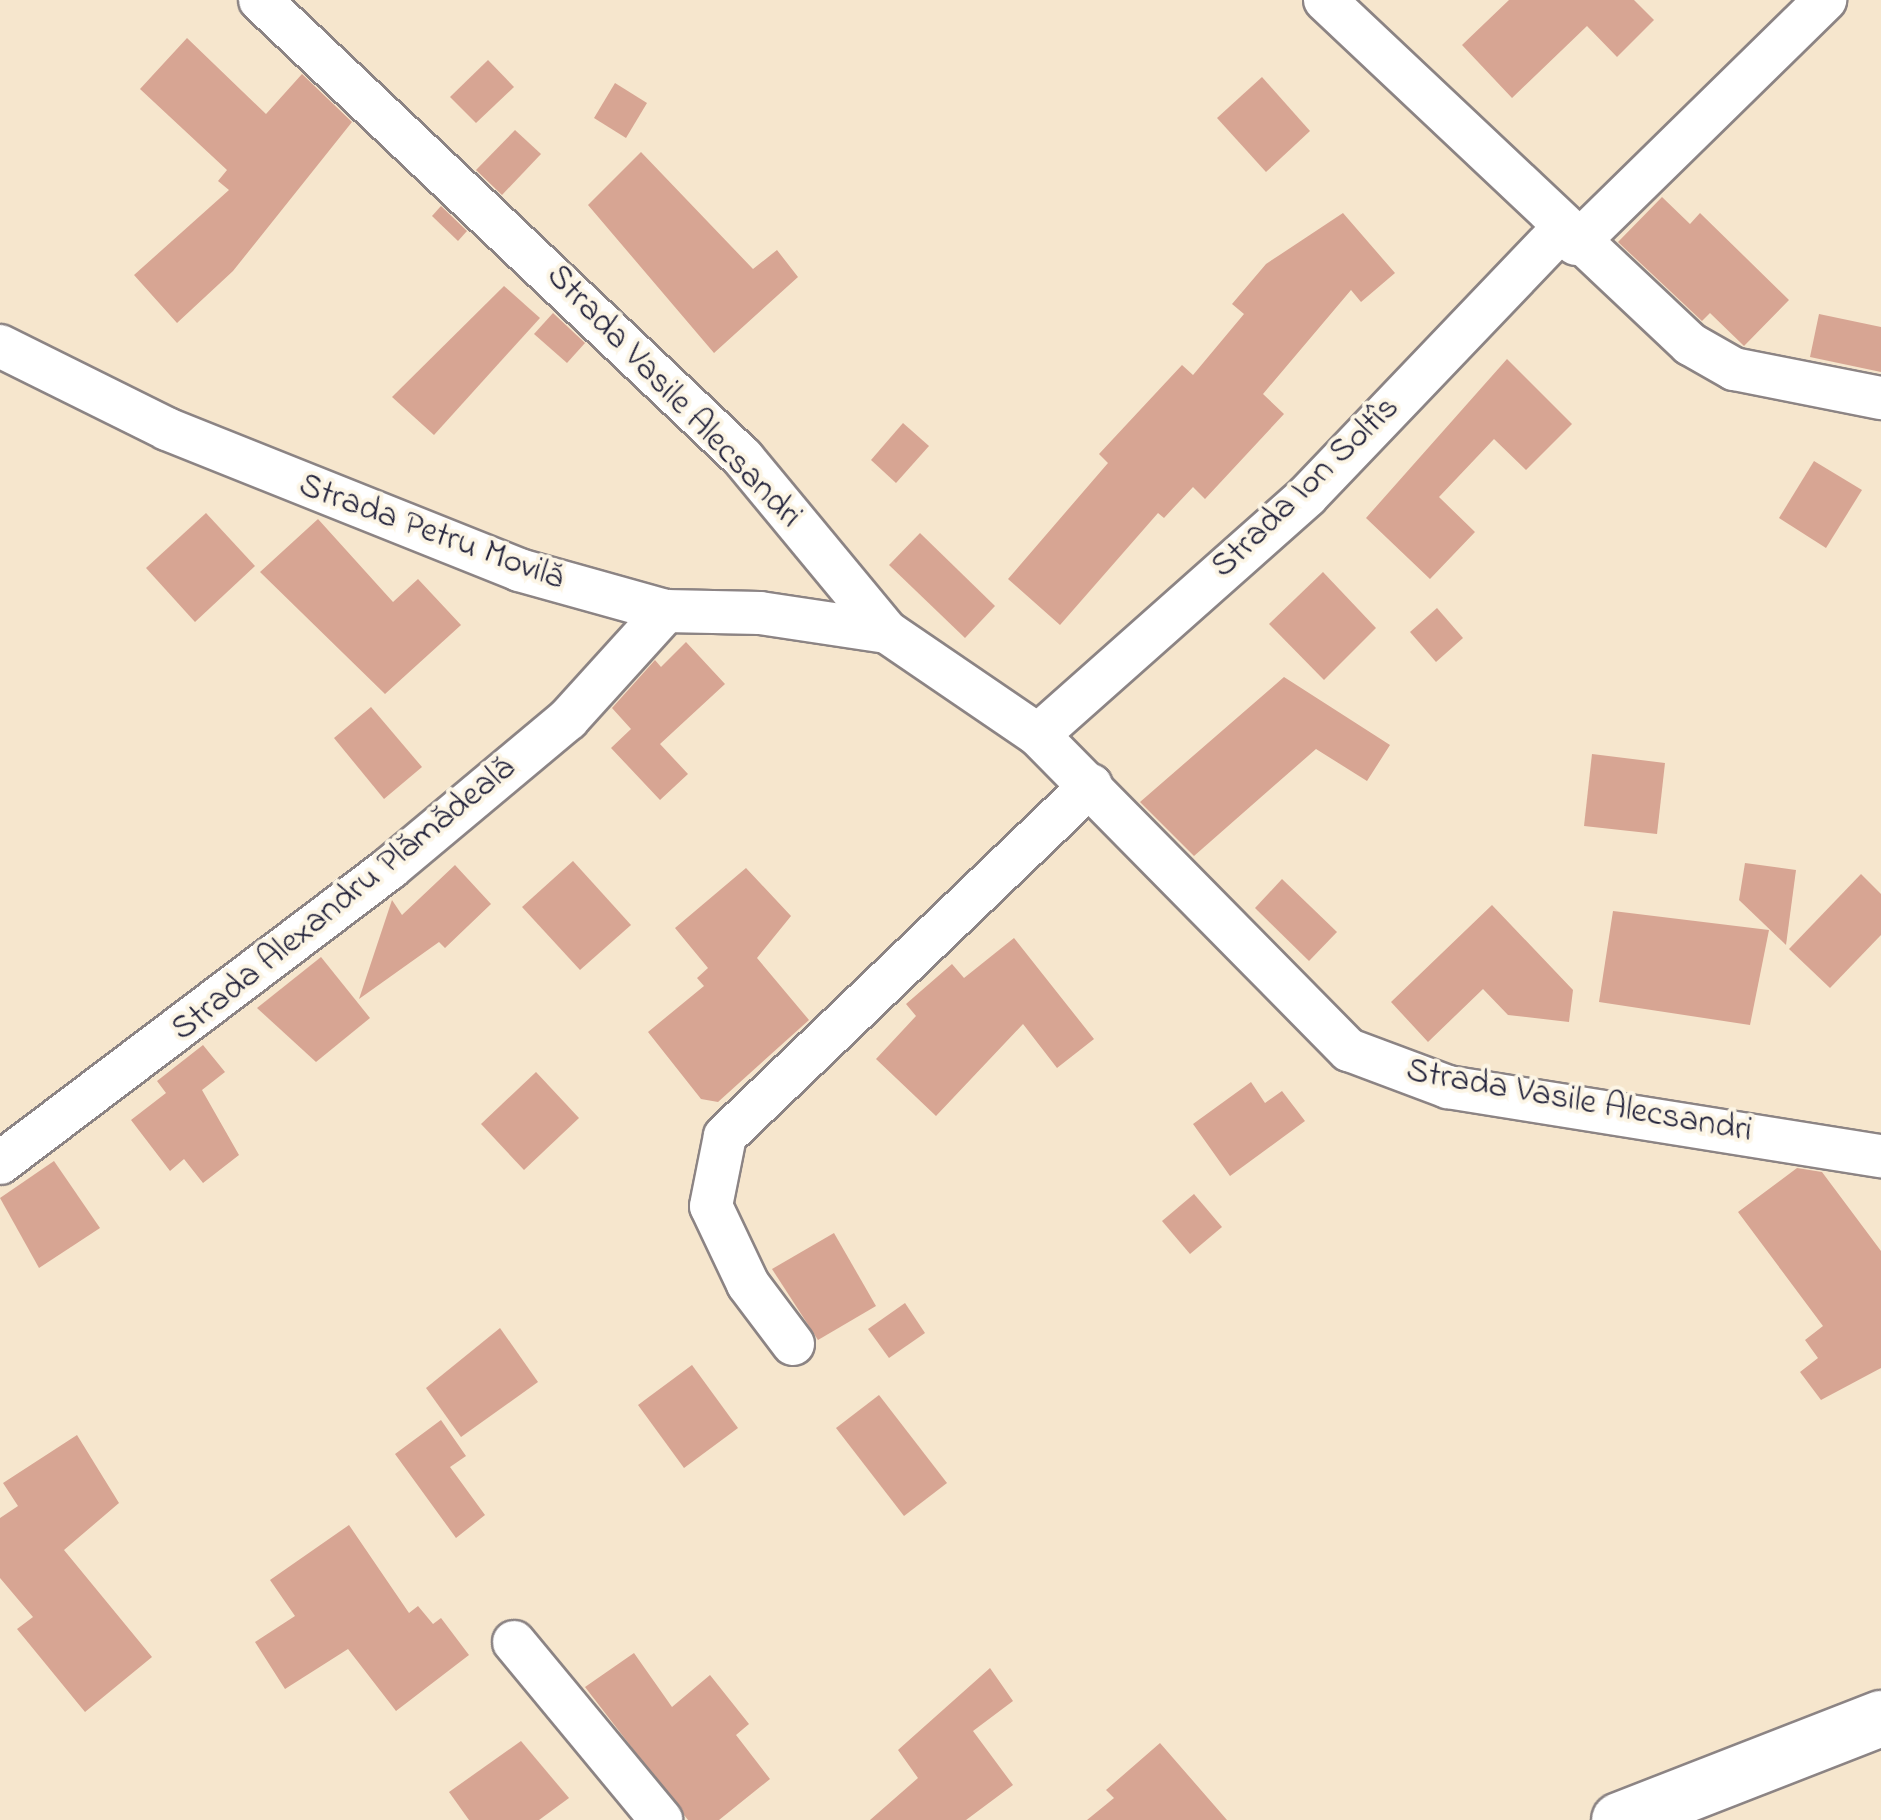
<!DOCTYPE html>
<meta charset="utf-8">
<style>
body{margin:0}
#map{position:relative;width:1881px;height:1820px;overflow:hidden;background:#f6e6cd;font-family:"Indie Flower",sans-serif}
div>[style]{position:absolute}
.building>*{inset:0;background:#d7a593}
.roads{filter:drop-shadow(2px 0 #8c8484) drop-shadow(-2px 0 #8c8484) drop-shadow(0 2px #8c8484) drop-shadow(0 -2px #8c8484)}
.minor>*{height:42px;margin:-21px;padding:0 21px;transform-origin:21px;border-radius:21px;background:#fff}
.tertiary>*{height:55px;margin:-27.5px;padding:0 27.5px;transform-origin:27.5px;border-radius:27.5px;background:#fff}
span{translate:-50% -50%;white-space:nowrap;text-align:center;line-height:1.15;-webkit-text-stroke:8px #fcf5e5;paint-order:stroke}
.street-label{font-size:35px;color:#22223b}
</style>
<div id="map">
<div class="building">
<i style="clip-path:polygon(1509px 0,1634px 0,1654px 20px,1617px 57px,1587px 26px,1512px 98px,1462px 45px)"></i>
<i style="clip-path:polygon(187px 38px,266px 114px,302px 74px,352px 122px,233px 271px,177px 323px,134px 275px,229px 190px,218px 181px,227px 170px,140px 89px)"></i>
<i style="clip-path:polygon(488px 60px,514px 87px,476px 123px,450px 97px)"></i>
<i style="clip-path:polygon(1262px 77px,1310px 131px,1266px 172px,1217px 118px)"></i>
<i style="clip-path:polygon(615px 83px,647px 103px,626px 138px,594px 118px)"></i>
<i style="clip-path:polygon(515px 130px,541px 154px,502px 195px,476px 170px)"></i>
<i style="clip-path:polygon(641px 152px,753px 269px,777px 250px,798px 277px,714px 353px,588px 205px)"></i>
<i style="clip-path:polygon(1662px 197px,1690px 224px,1700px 213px,1789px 300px,1744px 346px,1710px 313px,1702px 321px,1618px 242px)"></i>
<i style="clip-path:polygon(441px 206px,467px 231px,458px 241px,432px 216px)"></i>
<i style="clip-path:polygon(1343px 213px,1395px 273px,1361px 302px,1351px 290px,1263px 394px,1284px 414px,1205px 499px,1193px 487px,1164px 518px,1158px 513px,1060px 625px,1008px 579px,1108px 463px,1099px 454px,1182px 365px,1193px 375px,1244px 314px,1232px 304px,1266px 264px)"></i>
<i style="clip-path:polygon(504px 286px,540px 318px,434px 435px,392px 397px)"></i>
<i style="clip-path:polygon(553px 313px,585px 343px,567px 363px,534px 334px)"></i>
<i style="clip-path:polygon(1819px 314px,1881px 327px,1881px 372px,1810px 357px)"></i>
<i style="clip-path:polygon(1507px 359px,1572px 424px,1526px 470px,1494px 439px,1439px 497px,1475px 532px,1430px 579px,1366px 518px)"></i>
<i style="clip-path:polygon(903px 423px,929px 446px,896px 483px,871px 460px)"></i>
<i style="clip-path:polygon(1814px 461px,1862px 490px,1826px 548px,1779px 518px)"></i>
<i style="clip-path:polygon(206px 513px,255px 566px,195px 622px,146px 568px)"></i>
<i style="clip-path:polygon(318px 519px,393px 602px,418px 579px,461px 625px,385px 694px,260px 572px)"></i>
<i style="clip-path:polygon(920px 533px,995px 606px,965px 638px,889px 565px)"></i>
<i style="clip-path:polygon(1323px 572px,1376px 628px,1324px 680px,1269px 624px)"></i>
<i style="clip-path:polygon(1437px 608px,1463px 638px,1436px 662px,1410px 632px)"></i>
<i style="clip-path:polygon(686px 642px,725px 684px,660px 744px,688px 774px,660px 800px,611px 748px,631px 729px,612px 708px,655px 660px,661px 667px)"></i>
<i style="clip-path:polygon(1284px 677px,1390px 745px,1367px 781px,1316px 749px,1194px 856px,1140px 802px)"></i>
<i style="clip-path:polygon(371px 707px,422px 767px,384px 799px,334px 738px)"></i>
<i style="clip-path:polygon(1592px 754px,1665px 763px,1657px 834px,1584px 826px)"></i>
<i style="clip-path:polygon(573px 861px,631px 925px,580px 970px,522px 907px)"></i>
<i style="clip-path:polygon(1745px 863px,1796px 870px,1786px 945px,1739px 900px)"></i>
<i style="clip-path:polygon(455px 865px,491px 904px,445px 948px,439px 942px,359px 999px,392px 900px,402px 915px)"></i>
<i style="clip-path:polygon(746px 868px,791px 916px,757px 958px,809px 1020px,718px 1102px,701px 1099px,648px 1032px,704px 986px,697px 978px,708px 968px,675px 928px)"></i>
<i style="clip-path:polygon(1861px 874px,1881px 894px,1881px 935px,1830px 988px,1789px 949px)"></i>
<i style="clip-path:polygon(1282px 879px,1337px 932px,1309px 961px,1255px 908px)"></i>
<i style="clip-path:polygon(1492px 905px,1573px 990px,1569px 1022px,1508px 1015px,1483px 989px,1428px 1042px,1391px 1002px)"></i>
<i style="clip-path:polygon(1613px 911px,1769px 930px,1750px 1025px,1599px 1002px)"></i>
<i style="clip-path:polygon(1014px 938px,1094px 1039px,1057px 1068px,1023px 1024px,936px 1116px,876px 1059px,916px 1016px,906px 1004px,952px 964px,964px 978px)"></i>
<i style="clip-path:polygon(321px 957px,370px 1018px,316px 1062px,257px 1008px)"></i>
<i style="clip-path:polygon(203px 1045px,225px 1072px,202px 1090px,239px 1155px,203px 1183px,184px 1159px,170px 1171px,131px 1120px,166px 1093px,157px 1081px)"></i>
<i style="clip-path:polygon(536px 1072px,579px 1118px,524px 1170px,481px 1124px)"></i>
<i style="clip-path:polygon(1251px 1082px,1265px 1103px,1282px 1091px,1305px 1121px,1230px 1176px,1193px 1124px)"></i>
<i style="clip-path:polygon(54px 1161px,100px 1228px,39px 1268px,0 1198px)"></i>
<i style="clip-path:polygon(1797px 1168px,1822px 1172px,1881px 1251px,1881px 1368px,1821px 1400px,1800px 1372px,1818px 1358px,1805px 1340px,1823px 1326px,1738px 1212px)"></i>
<i style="clip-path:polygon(1194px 1194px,1222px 1227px,1190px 1254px,1162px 1221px)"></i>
<i style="clip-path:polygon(834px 1233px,876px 1306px,818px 1340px,772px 1269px)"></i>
<i style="clip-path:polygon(905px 1303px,925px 1333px,889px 1358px,868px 1329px)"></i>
<i style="clip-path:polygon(500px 1328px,538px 1382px,461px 1437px,426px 1388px)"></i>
<i style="clip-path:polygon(692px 1365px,738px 1428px,684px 1468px,638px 1405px)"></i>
<i style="clip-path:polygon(879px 1395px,947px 1483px,904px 1516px,836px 1428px)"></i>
<i style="clip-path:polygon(441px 1420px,466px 1456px,450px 1467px,485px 1515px,456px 1538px,395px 1454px)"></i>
<i style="clip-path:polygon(77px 1435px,119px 1503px,64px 1550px,152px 1657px,85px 1712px,17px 1629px,33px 1617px,0 1578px,0 1518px,18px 1506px,3px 1483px)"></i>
<i style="clip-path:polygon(349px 1525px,409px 1613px,418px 1606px,433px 1624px,441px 1618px,469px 1655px,396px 1711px,348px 1649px,285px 1689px,255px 1642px,295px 1616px,270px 1580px)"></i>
<i style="clip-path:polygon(634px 1653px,672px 1707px,710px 1675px,749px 1724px,736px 1735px,770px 1779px,719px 1820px,688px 1820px,585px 1687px)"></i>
<i style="clip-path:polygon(990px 1668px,1013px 1701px,973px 1731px,1013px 1785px,966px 1820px,870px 1820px,918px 1778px,898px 1750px)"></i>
<i style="clip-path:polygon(521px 1741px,569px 1798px,539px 1820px,469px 1820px,449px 1792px)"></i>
<i style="clip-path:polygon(1160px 1743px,1227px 1820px,1087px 1820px,1114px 1798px,1106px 1790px)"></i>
</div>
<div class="roads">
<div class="minor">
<i style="left:260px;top:0;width:666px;rotate:43.48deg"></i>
<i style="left:743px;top:458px;width:226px;rotate:50.4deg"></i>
<i style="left:887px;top:632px;width:183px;rotate:34.3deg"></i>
<i style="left:1038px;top:735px;width:443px;rotate:45.4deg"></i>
<i style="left:1349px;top:1050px;width:106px;rotate:20.5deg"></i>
<i style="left:1448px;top:1087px;width:438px;rotate:9.1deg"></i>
<i style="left:1325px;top:0;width:502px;rotate:43.3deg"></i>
<i style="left:1690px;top:344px;width:51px;rotate:29.6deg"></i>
<i style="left:1734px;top:369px;width:150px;rotate:11.2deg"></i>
<i style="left:1576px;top:244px;width:349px;rotate:-44.4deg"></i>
<i style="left:0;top:346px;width:186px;rotate:26.4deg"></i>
<i style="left:167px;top:429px;width:379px;rotate:21.8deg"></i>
<i style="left:519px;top:570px;width:153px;rotate:15.6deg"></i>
<i style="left:666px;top:611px;width:94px;rotate:1.2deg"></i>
<i style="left:760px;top:613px;width:128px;rotate:8.5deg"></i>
<i style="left:1038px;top:735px;width:360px;rotate:-41.6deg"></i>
<i style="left:1307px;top:496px;width:369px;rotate:-46.3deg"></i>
<i style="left:0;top:1163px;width:489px;rotate:-37.1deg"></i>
<i style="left:390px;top:868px;width:232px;rotate:-39.9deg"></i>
<i style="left:568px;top:719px;width:146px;rotate:-47.8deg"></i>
<i style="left:793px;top:1344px;width:75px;rotate:-126.9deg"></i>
<i style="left:748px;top:1284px;width:86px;rotate:-115.4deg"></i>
<i style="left:711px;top:1206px;width:71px;rotate:-78.7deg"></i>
<i style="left:725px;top:1136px;width:507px;rotate:-43.8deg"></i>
<i style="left:514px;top:1642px;width:231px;rotate:50.4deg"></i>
</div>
<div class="tertiary">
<i style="left:1619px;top:1820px;width:281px;rotate:-21.3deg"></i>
</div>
</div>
<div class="street-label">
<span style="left:673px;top:397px;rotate:46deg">Strada Vasile Alecsandri</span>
<span style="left:1306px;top:488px;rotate:-44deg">Strada Ion Soltîs</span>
<span style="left:431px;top:533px;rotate:20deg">Strada Petru Movilă</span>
<span style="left:344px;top:900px;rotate:-39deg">Strada Alexandru Plămădeală</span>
<span style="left:1579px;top:1102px;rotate:10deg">Strada Vasile Alecsandri</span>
</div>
</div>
